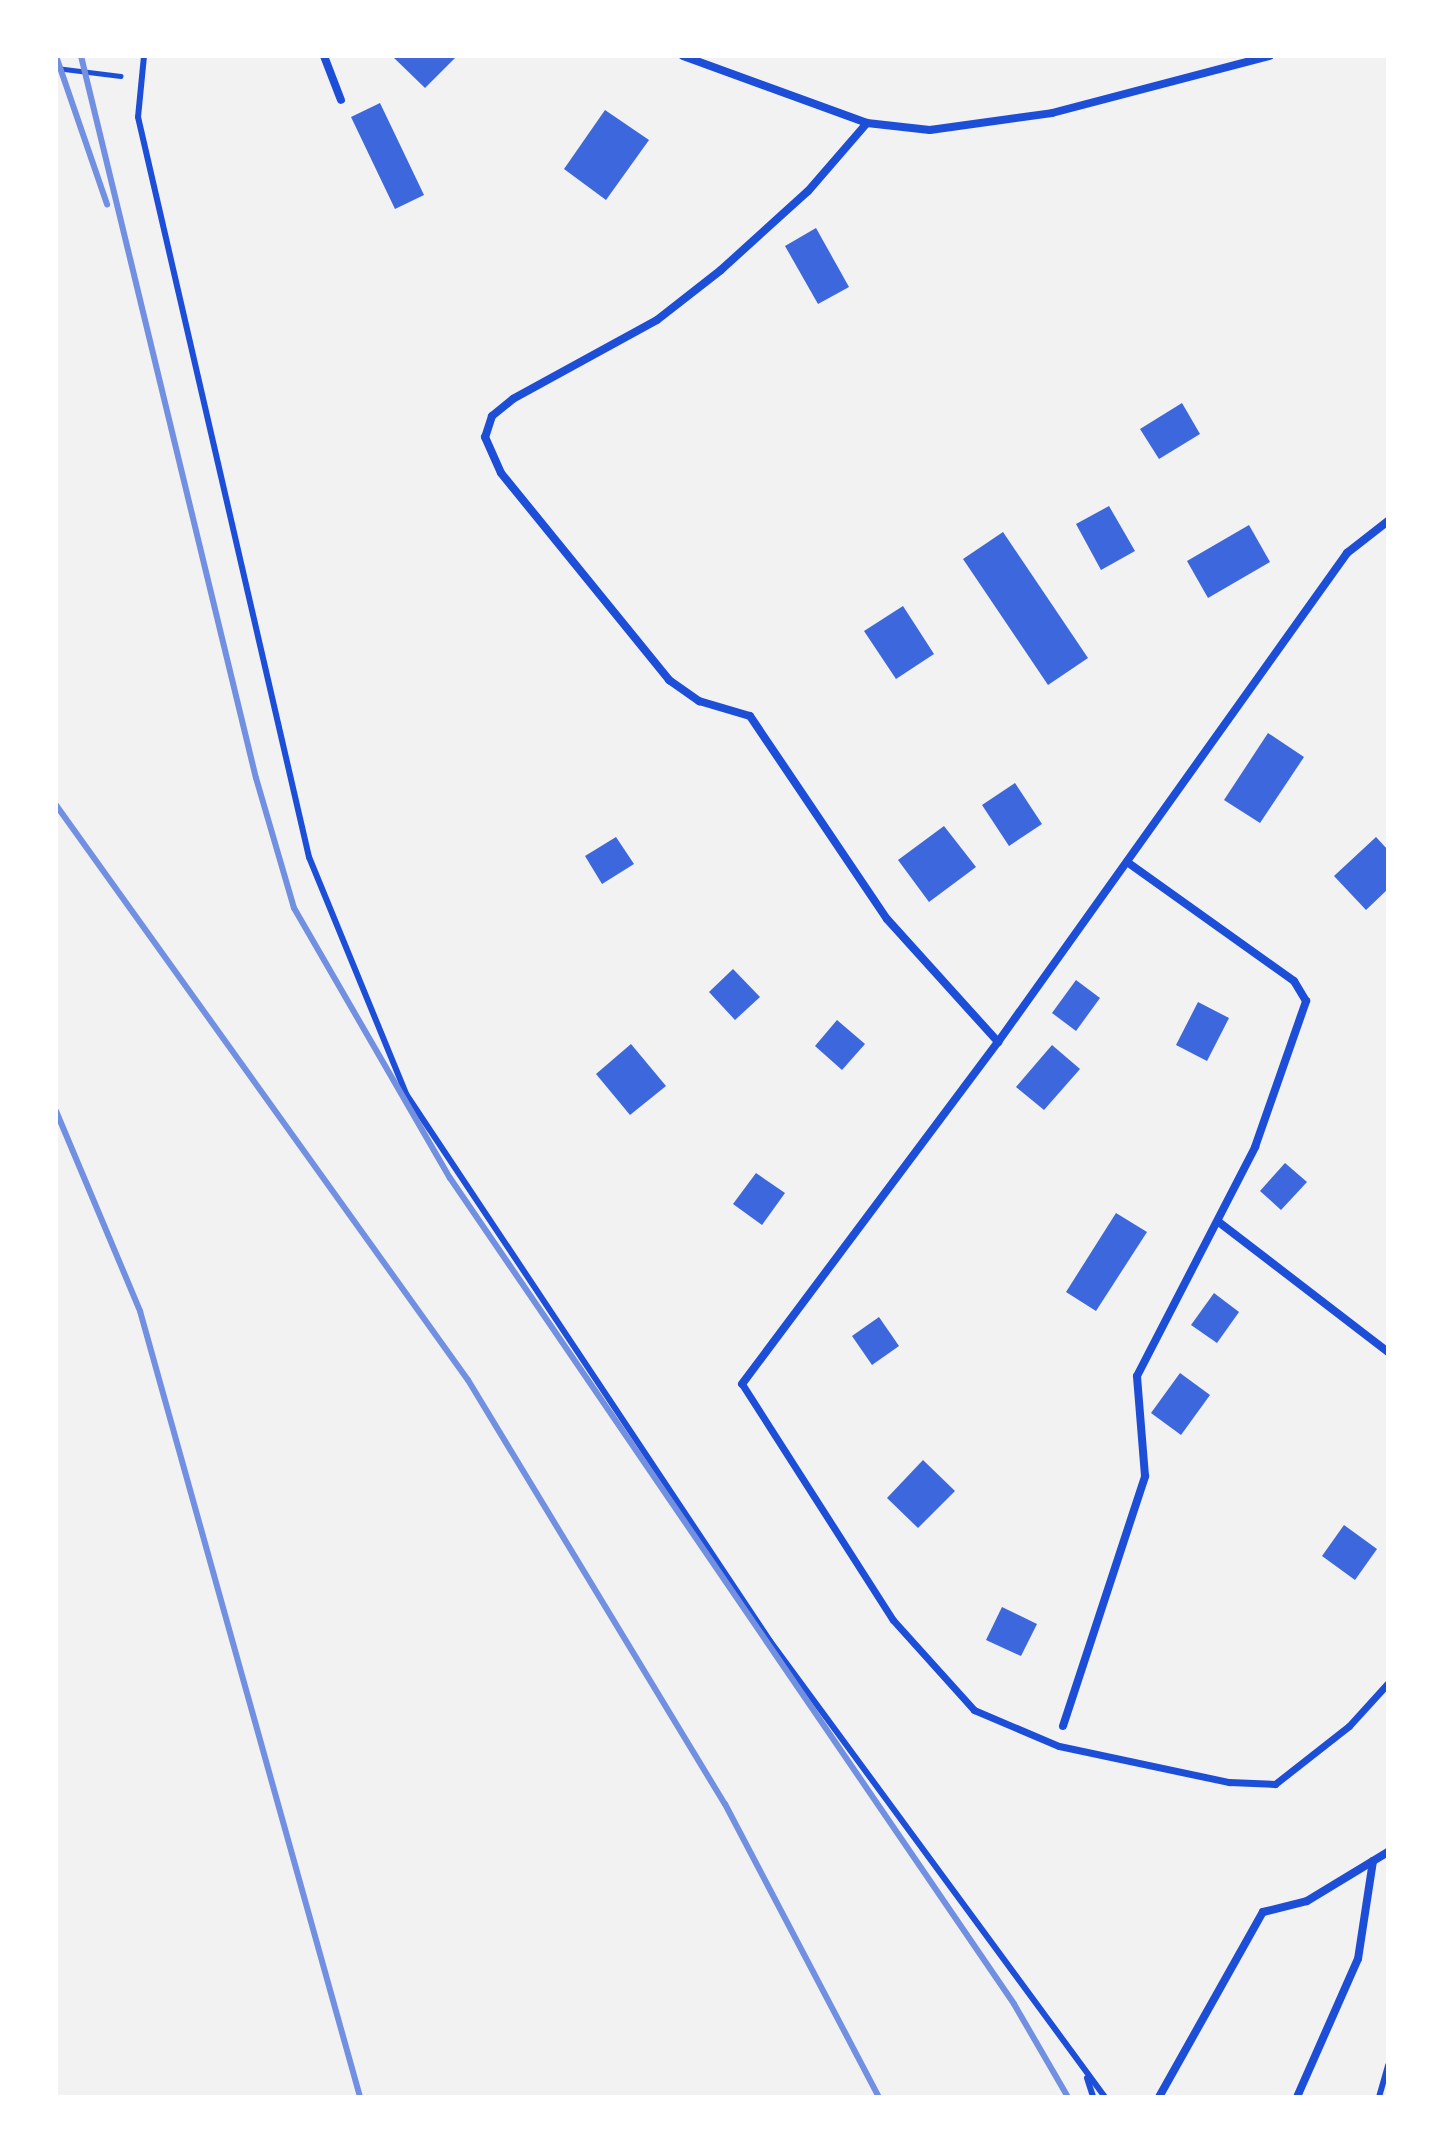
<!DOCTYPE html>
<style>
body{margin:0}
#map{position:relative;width:1444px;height:2153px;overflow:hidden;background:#f2f2f2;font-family:Montserrat,sans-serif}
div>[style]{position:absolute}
.building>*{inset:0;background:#3d67dc}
.path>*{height:5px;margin:-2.5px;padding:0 2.5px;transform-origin:2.5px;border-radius:2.5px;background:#1d4ed8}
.service>*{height:6px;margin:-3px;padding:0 3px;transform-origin:3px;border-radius:3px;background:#1d4ed8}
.pedestrian>*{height:7px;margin:-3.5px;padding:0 3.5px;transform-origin:3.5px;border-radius:3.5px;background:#1d4ed8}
.minor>*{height:8px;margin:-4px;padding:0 4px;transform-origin:4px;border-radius:4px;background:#1d4ed8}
.rail>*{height:6px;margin:-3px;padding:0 3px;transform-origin:3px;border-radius:3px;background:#7290e2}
span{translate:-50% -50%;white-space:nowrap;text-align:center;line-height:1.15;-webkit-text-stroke:7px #fff;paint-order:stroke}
.frame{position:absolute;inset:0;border:58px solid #fff;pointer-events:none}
</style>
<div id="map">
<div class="building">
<i style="clip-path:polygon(392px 56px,457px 56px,425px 88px)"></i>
<i style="clip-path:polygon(380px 103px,424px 195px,395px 209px,351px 117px)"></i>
<i style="clip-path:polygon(605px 110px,649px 140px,606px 200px,564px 169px)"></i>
<i style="clip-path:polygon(816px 228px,849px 287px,818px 304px,785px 246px)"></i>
<i style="clip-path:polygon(1182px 403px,1200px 434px,1159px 459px,1140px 429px)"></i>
<i style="clip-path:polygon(1109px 506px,1135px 551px,1101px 570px,1076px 524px)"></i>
<i style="clip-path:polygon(1249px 525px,1270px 562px,1208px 598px,1187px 561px)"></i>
<i style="clip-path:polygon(1003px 532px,1088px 658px,1048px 685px,963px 559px)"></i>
<i style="clip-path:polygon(903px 606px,934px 654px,896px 679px,864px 631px)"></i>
<i style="clip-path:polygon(1268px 733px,1304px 757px,1260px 823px,1224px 800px)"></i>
<i style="clip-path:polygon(1015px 783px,1042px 824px,1009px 846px,982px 805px)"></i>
<i style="clip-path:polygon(944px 826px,976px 867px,929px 902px,898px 860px)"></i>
<i style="clip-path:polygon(616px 837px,634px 864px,602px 884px,585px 856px)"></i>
<i style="clip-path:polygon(1376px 837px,1388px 850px,1388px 889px,1366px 910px,1334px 876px)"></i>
<i style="clip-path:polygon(733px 969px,760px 997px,735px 1020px,709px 992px)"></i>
<i style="clip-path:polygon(1076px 980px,1100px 998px,1076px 1031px,1052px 1013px)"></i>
<i style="clip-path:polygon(1198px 1002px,1229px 1018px,1207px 1061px,1176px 1045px)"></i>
<i style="clip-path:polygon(837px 1020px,865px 1044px,842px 1070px,815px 1046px)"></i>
<i style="clip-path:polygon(631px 1044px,666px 1086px,630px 1115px,596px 1074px)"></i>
<i style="clip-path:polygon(1052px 1045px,1080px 1069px,1044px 1110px,1016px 1087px)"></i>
<i style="clip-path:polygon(1285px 1163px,1307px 1182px,1281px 1210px,1260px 1191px)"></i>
<i style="clip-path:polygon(756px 1173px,785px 1193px,762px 1225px,733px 1204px)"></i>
<i style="clip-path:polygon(1116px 1213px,1147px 1232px,1096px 1311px,1066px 1292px)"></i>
<i style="clip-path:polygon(1214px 1293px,1239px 1312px,1217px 1343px,1191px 1325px)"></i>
<i style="clip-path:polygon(879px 1317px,899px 1346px,872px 1365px,852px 1336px)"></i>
<i style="clip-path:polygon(1180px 1373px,1210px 1395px,1181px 1435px,1151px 1413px)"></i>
<i style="clip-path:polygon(923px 1460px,955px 1491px,918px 1528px,887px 1498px)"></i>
<i style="clip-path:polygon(1344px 1525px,1377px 1549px,1355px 1580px,1322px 1556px)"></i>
<i style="clip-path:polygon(1002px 1607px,1037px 1624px,1021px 1656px,986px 1640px)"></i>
</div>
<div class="path">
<i style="left:56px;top:68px;width:65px;rotate:7deg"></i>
</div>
<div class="service">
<i style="left:144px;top:56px;width:61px;rotate:95.6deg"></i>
<i style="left:138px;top:117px;width:760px;rotate:76.99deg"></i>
<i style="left:309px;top:857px;width:256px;rotate:67.7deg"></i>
<i style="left:406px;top:1094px;width:657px;rotate:56.36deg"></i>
<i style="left:770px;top:1641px;width:566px;rotate:53.7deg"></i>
<i style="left:1087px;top:2078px;width:20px;rotate:72deg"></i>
<i style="left:1379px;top:2097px;width:33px;rotate:-74deg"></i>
</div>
<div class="pedestrian">
<i style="left:742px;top:1384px;width:280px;rotate:57.4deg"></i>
<i style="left:893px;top:1620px;width:121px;rotate:48deg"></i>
<i style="left:974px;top:1710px;width:92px;rotate:23deg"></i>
<i style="left:1059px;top:1746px;width:174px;rotate:12deg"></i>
<i style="left:1229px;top:1782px;width:46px;rotate:2.5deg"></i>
<i style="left:1275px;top:1784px;width:94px;rotate:-38.1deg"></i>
<i style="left:1349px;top:1726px;width:58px;rotate:-47.8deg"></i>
</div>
<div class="minor">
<i style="left:324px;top:56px;width:47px;rotate:68.9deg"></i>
<i style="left:683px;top:56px;width:196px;rotate:20deg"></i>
<i style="left:867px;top:123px;width:63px;rotate:6.3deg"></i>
<i style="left:930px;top:130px;width:123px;rotate:-7.9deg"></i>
<i style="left:1052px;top:113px;width:225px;rotate:-14.7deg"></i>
<i style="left:867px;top:123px;width:90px;rotate:130.9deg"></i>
<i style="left:808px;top:191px;width:118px;rotate:137.8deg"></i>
<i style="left:721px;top:270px;width:81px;rotate:142deg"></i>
<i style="left:657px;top:320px;width:164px;rotate:151.3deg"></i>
<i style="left:513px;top:399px;width:27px;rotate:141deg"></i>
<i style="left:492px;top:416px;width:22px;rotate:108deg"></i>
<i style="left:485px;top:437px;width:39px;rotate:66deg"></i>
<i style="left:501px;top:473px;width:267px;rotate:50.9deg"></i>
<i style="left:669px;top:680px;width:37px;rotate:35deg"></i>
<i style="left:699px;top:701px;width:53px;rotate:16.4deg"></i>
<i style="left:750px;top:716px;width:245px;rotate:56deg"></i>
<i style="left:887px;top:919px;width:166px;rotate:47.9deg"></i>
<i style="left:1220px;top:1223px;width:212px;rotate:37.5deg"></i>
<i style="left:742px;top:1384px;width:427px;rotate:-53.2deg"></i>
<i style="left:998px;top:1042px;width:601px;rotate:-54.48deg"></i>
<i style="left:1347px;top:553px;width:52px;rotate:-38deg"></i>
<i style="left:1063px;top:1726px;width:263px;rotate:-71.8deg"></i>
<i style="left:1145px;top:1476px;width:100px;rotate:-94.6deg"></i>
<i style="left:1137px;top:1376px;width:258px;rotate:-62.7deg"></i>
<i style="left:1255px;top:1147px;width:155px;rotate:-70.7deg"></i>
<i style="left:1306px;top:1001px;width:23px;rotate:-121deg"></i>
<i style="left:1294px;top:981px;width:205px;rotate:-144.5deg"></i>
<i style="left:1159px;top:2097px;width:212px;rotate:-60.7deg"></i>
<i style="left:1263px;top:1912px;width:45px;rotate:-14deg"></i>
<i style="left:1307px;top:1901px;width:95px;rotate:-31.2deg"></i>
<i style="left:1297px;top:2097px;width:151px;rotate:-66.2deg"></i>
<i style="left:1358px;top:1959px;width:99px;rotate:-81.3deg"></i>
</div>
<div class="rail">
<i style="left:56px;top:56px;width:157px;rotate:71deg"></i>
<i style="left:81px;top:56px;width:743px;rotate:76.38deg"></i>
<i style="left:256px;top:778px;width:135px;rotate:73.7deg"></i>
<i style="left:294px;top:908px;width:312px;rotate:60deg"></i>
<i style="left:450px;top:1178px;width:1000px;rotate:55.67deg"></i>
<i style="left:1014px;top:2004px;width:108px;rotate:59.9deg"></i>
<i style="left:56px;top:805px;width:707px;rotate:54.38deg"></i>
<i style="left:468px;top:1380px;width:496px;rotate:58.8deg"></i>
<i style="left:725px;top:1804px;width:331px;rotate:62.3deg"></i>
<i style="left:56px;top:1111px;width:217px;rotate:67.2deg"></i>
<i style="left:140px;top:1311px;width:816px;rotate:74.36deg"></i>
</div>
<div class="frame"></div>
</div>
